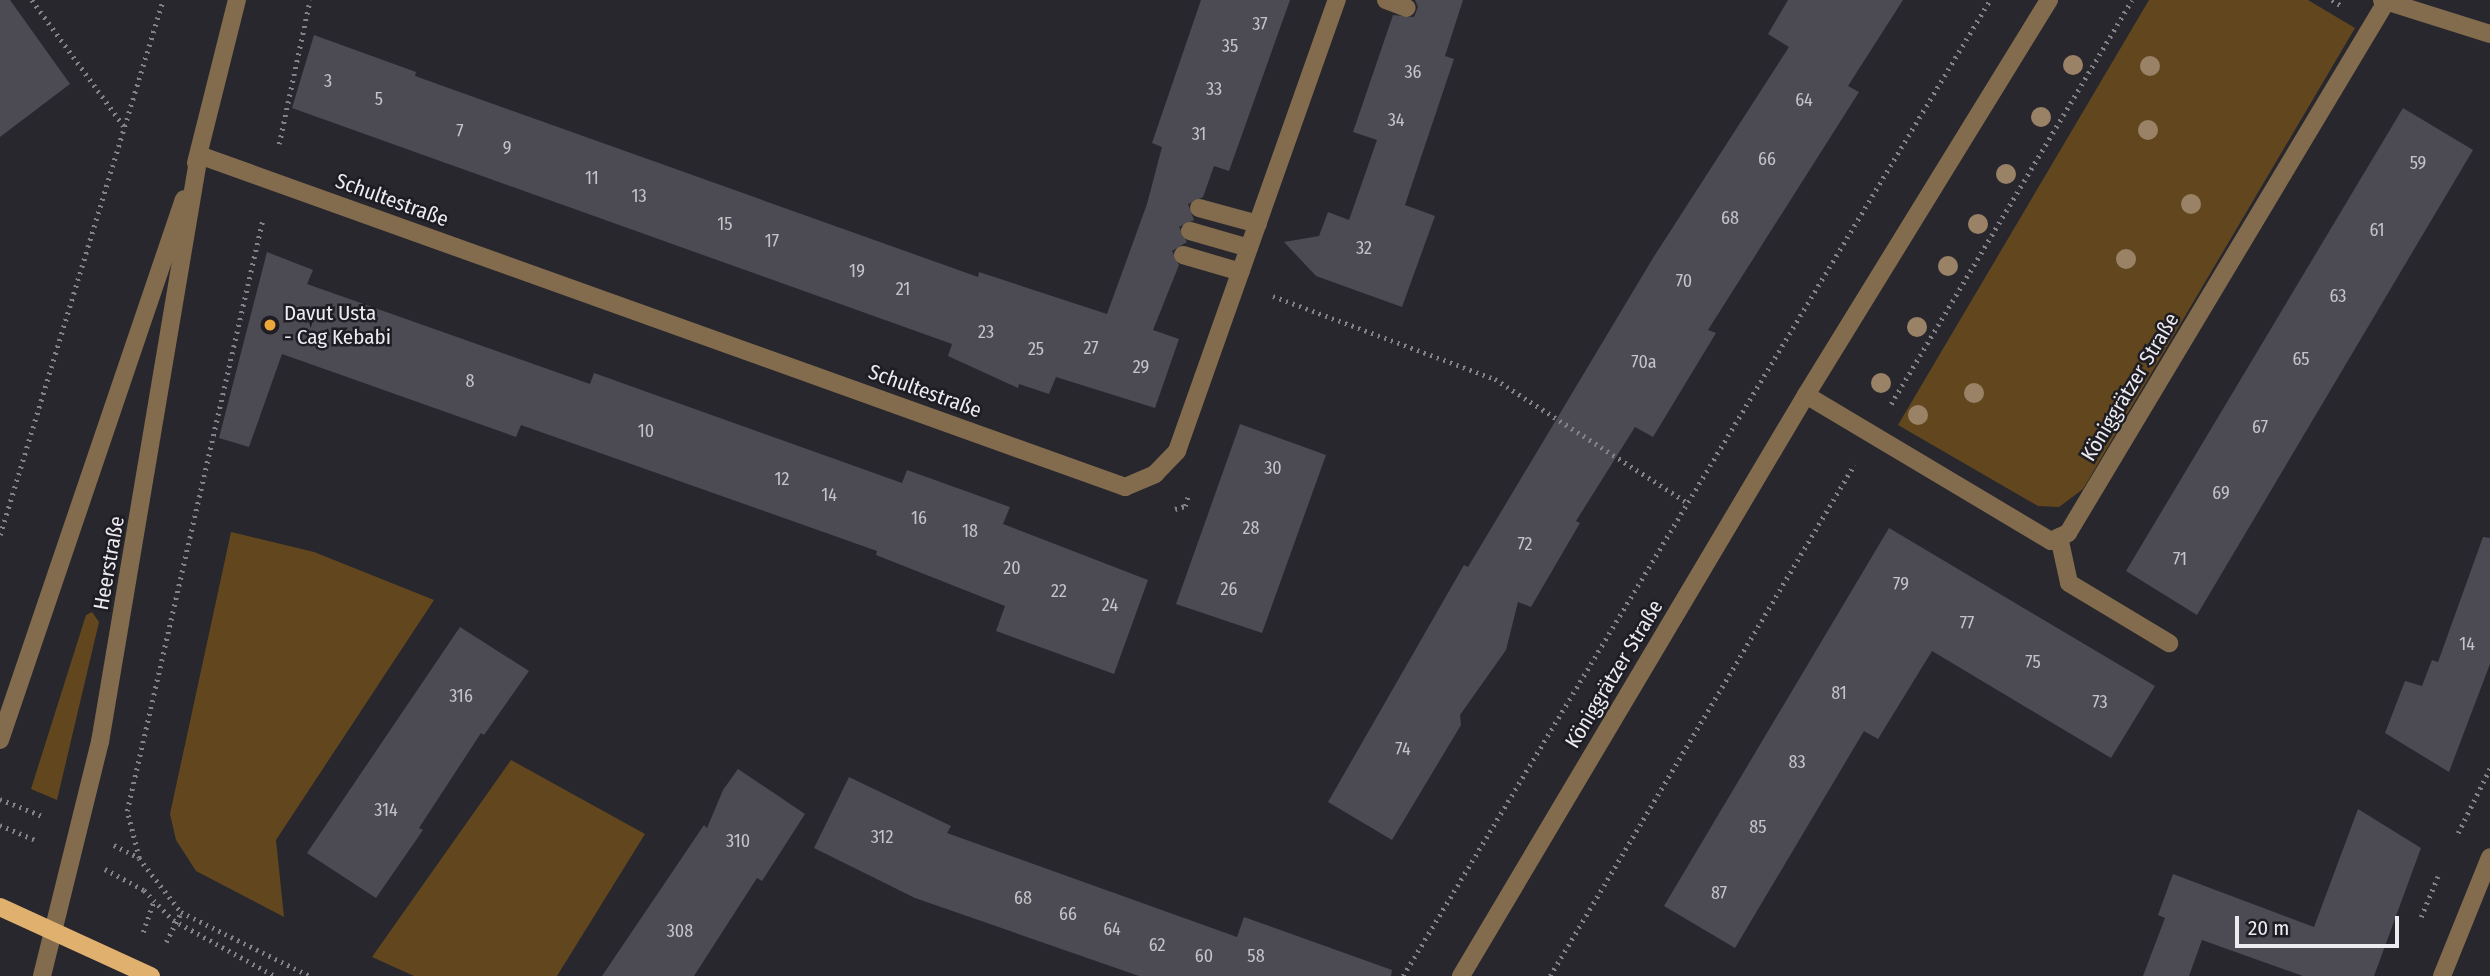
<!DOCTYPE html>
<meta charset="utf-8">
<style>
body{margin:0}
#map{position:relative;width:2490px;height:976px;overflow:hidden;background:#28272e;font-family:"Fira Sans Condensed",sans-serif}
div>[style]{position:absolute}
.green>*{inset:0;background:#62471e}
.building>*{inset:0;background:#4c4a52}
.path>*{height:4.5px;margin-top:-2.25px;transform-origin:0;background:repeating-linear-gradient(90deg,#838288 0 2px,transparent 0 7px)}
.minor>*{height:18px;margin:-9px;padding:0 9px;transform-origin:9px;border-radius:9px;background:#836c4d}
.major>*{height:18px;margin:-9px;padding:0 9px;transform-origin:9px;border-radius:9px;background:#dfb06e}
.trees>*{width:20px;height:20px;margin:-10px;border-radius:50%;background:#9a8266}
.dots>*{width:19px;height:19px;translate:-50% -50%;box-sizing:border-box;border:4px solid #1f1d24;border-radius:50%}
span{translate:-50% -50%;white-space:nowrap;text-align:center;line-height:1.15;-webkit-text-stroke:5px #1f1d24;paint-order:stroke}
.number-label{font-size:18px;color:#c4c3c8}
.number-label span{-webkit-text-stroke-width:0}
.street-label{font-size:21px;color:#ecebf0}
.poi-label{font-size:21px;color:#ecebf0}
.left{translate:0 -50%;text-align:left}
.scale{position:absolute;left:2235px;top:916px;width:164px;height:32px;box-sizing:border-box;border:4px solid #ecebf0;border-top:0;padding-left:9px;font-size:21px;line-height:24px;white-space:nowrap;color:#ecebf0;-webkit-text-stroke:5px #1f1d24;paint-order:stroke}
</style>
<div id="map">
<div class="green">
<i style="clip-path:polygon(2149px 0,2308px 0,2355px 28px,2083px 489px,2059px 507px,2038px 506px,1898px 425px)"></i>
<i style="clip-path:polygon(231px 532px,314px 552px,434px 600px,276px 840px,284px 917px,196px 871px,176px 840px,170px 814px)"></i>
<i style="clip-path:polygon(92px 612px,99px 622px,57px 800px,31px 789px,86px 615px)"></i>
<i style="clip-path:polygon(511px 760px,645px 834px,557px 976px,414px 976px,372px 957px)"></i>
</div>
<div class="building">
<i style="clip-path:polygon(0 0,10px 0,70px 84px,0 137px)"></i>
<i style="clip-path:polygon(1201px 0,1290px 0,1229px 171px,1214px 166px,1203px 197px,1188px 204px,1194px 220px,1179px 227px,1187px 242px,1172px 251px,1179px 265px,1153px 330px,1179px 339px,1155px 408px,1056px 377px,1049px 394px,1019px 384px,1018px 388px,948px 356px,952px 344px,292px 108px,314px 35px,416px 72px,415px 76px,978px 277px,979px 272px,1107px 314px,1147px 204px,1162px 147px,1152px 143px)"></i>
<i style="clip-path:polygon(1415px 0,1463px 0,1445px 56px,1454px 59px,1405px 205px,1435px 216px,1402px 307px,1316px 276px,1284px 242px,1319px 236px,1328px 212px,1349px 220px,1377px 140px,1353px 132px,1393px 15px,1414px 17px,1418px 7px)"></i>
<i style="clip-path:polygon(1788px 0,1903px 0,1848px 86px,1859px 92px,1708px 330px,1716px 333px,1653px 437px,1635px 427px,1576px 521px,1580px 523px,1531px 607px,1518px 602px,1506px 650px,1460px 715px,1461px 725px,1392px 840px,1328px 802px,1464px 565px,1468px 567px,1653px 258px,1789px 47px,1768px 34px)"></i>
<i style="clip-path:polygon(2403px 108px,2473px 150px,2197px 615px,2126px 571px)"></i>
<i style="clip-path:polygon(267px 252px,313px 270px,307px 284px,590px 384px,594px 373px,902px 483px,907px 470px,1010px 507px,1003px 524px,1148px 580px,1114px 674px,996px 631px,1005px 606px,876px 555px,877px 551px,521px 425px,516px 437px,282px 354px,249px 447px,219px 438px)"></i>
<i style="clip-path:polygon(1240px 424px,1326px 455px,1262px 633px,1176px 604px)"></i>
<i style="clip-path:polygon(1889px 528px,2155px 686px,2111px 758px,1932px 651px,1878px 739px,1864px 731px,1735px 948px,1664px 906px)"></i>
<i style="clip-path:polygon(2483px 537px,2490px 538px,2490px 664px,2449px 772px,2385px 733px,2405px 681px,2422px 686px,2432px 660px,2438px 662px)"></i>
<i style="clip-path:polygon(460px 627px,529px 671px,484px 735px,481px 733px,419px 828px,423px 830px,376px 898px,307px 853px)"></i>
<i style="clip-path:polygon(738px 769px,805px 814px,762px 881px,757px 878px,694px 976px,602px 976px,704px 825px,707px 828px,723px 790px)"></i>
<i style="clip-path:polygon(849px 777px,951px 826px,947px 833px,1237px 937px,1244px 917px,1392px 970px,1391px 976px,1139px 976px,915px 898px,814px 848px)"></i>
<i style="clip-path:polygon(2358px 809px,2421px 848px,2374px 976px,2303px 976px,2202px 940px,2189px 976px,2143px 976px,2165px 918px,2158px 915px,2173px 874px,2314px 927px)"></i>
</div>
<div class="path">
<i style="left:32px;top:0;width:156px;rotate:53.9deg"></i>
<i style="left:2332px;top:0;width:12px;rotate:31deg"></i>
<i style="left:279px;top:144px;width:147px;rotate:-77.9deg"></i>
<i style="left:1273px;top:296px;width:237px;rotate:20.5deg"></i>
<i style="left:1495px;top:379px;width:226px;rotate:32.7deg"></i>
<i style="left:1891px;top:404px;width:470px;rotate:-59.2deg"></i>
<i style="left:1175px;top:509px;width:10px;rotate:-17deg"></i>
<i style="left:1185px;top:506px;width:9px;rotate:-72deg"></i>
<i style="left:0;top:535px;width:559px;rotate:-73.06deg"></i>
<i style="left:0;top:799px;width:48px;rotate:21.8deg"></i>
<i style="left:0;top:825px;width:39px;rotate:23deg"></i>
<i style="left:2458px;top:833px;width:72px;rotate:-63.8deg"></i>
<i style="left:114px;top:845px;width:28px;rotate:27deg"></i>
<i style="left:139px;top:858px;width:68px;rotate:52.1deg"></i>
<i style="left:181px;top:912px;width:144px;rotate:26.4deg"></i>
<i style="left:139px;top:858px;width:49px;rotate:-104.3deg"></i>
<i style="left:127px;top:811px;width:608px;rotate:-77.08deg"></i>
<i style="left:105px;top:869px;width:44px;rotate:28.3deg"></i>
<i style="left:144px;top:890px;width:42px;rotate:46deg"></i>
<i style="left:173px;top:920px;width:116px;rotate:28.8deg"></i>
<i style="left:2421px;top:917px;width:44px;rotate:-67.5deg"></i>
<i style="left:143px;top:932px;width:34px;rotate:-71deg"></i>
<i style="left:166px;top:942px;width:34px;rotate:-63deg"></i>
<i style="left:1403px;top:976px;width:1139px;rotate:-58.98deg"></i>
<i style="left:1550px;top:976px;width:595px;rotate:-59.25deg"></i>
</div>
<div class="minor">
<i style="left:1386px;top:0;width:22px;rotate:21deg"></i>
<i style="left:2382px;top:0;width:113px;rotate:17.5deg"></i>
<i style="left:199px;top:155px;width:984px;rotate:19.72deg"></i>
<i style="left:1125px;top:487px;width:33px;rotate:-23deg"></i>
<i style="left:1155px;top:474px;width:32px;rotate:-46deg"></i>
<i style="left:1177px;top:451px;width:479px;rotate:-70.5deg"></i>
<i style="left:196px;top:163px;width:168px;rotate:-75.9deg"></i>
<i style="left:1199px;top:208px;width:61px;rotate:15.2deg"></i>
<i style="left:1190px;top:231px;width:61px;rotate:16.1deg"></i>
<i style="left:1183px;top:255px;width:60px;rotate:16.3deg"></i>
<i style="left:1806px;top:395px;width:285px;rotate:30.8deg"></i>
<i style="left:2051px;top:541px;width:19px;rotate:-25deg"></i>
<i style="left:2068px;top:533px;width:619px;rotate:-59.08deg"></i>
<i style="left:2059px;top:537px;width:47px;rotate:77.7deg"></i>
<i style="left:2069px;top:583px;width:117px;rotate:31deg"></i>
<i style="left:0;top:740px;width:571px;rotate:-71.22deg"></i>
<i style="left:42px;top:976px;width:241px;rotate:-76.1deg"></i>
<i style="left:100px;top:742px;width:595px;rotate:-80.43deg"></i>
<i style="left:1461px;top:976px;width:676px;rotate:-59.3deg"></i>
<i style="left:1806px;top:395px;width:464px;rotate:-58.4deg"></i>
<i style="left:2442px;top:976px;width:128px;rotate:-68deg"></i>
</div>
<div class="major">
<i style="left:0;top:907px;width:166px;rotate:24.6deg"></i>
</div>
<div class="trees">
<i style="left:2073px;top:65px"></i>
<i style="left:2150px;top:66px"></i>
<i style="left:2041px;top:117px"></i>
<i style="left:2148px;top:130px"></i>
<i style="left:2006px;top:174px"></i>
<i style="left:2191px;top:204px"></i>
<i style="left:1978px;top:224px"></i>
<i style="left:2126px;top:259px"></i>
<i style="left:1948px;top:266px"></i>
<i style="left:1917px;top:327px"></i>
<i style="left:1881px;top:383px"></i>
<i style="left:1974px;top:393px"></i>
<i style="left:1918px;top:415px"></i>
</div>
<div class="dots">
<i style="left:270px;top:325px;background:#eda83b"></i>
</div>
<div class="number-label">
<span style="left:1260px;top:24px">37</span>
<span style="left:1230px;top:46px">35</span>
<span style="left:1413px;top:72px">36</span>
<span style="left:328px;top:81px">3</span>
<span style="left:1214px;top:89px">33</span>
<span style="left:379px;top:99px">5</span>
<span style="left:1804px;top:100px">64</span>
<span style="left:1396px;top:120px">34</span>
<span style="left:460px;top:131px">7</span>
<span style="left:1199px;top:134px">31</span>
<span style="left:507px;top:148px">9</span>
<span style="left:1767px;top:159px">66</span>
<span style="left:2418px;top:163px">59</span>
<span style="left:592px;top:178px">11</span>
<span style="left:639px;top:196px">13</span>
<span style="left:1730px;top:218px">68</span>
<span style="left:725px;top:224px">15</span>
<span style="left:2377px;top:230px">61</span>
<span style="left:772px;top:241px">17</span>
<span style="left:1364px;top:248px">32</span>
<span style="left:857px;top:271px">19</span>
<span style="left:1684px;top:281px">70</span>
<span style="left:903px;top:289px">21</span>
<span style="left:2338px;top:296px">63</span>
<span style="left:986px;top:332px">23</span>
<span style="left:1091px;top:348px">27</span>
<span style="left:1036px;top:349px">25</span>
<span style="left:2301px;top:359px">65</span>
<span style="left:1644px;top:362px">70a</span>
<span style="left:1141px;top:367px">29</span>
<span style="left:470px;top:381px">8</span>
<span style="left:2260px;top:427px">67</span>
<span style="left:646px;top:431px">10</span>
<span style="left:1273px;top:468px">30</span>
<span style="left:782px;top:479px">12</span>
<span style="left:2221px;top:493px">69</span>
<span style="left:829px;top:495px">14</span>
<span style="left:919px;top:518px">16</span>
<span style="left:1251px;top:528px">28</span>
<span style="left:970px;top:531px">18</span>
<span style="left:1525px;top:544px">72</span>
<span style="left:2180px;top:559px">71</span>
<span style="left:1012px;top:568px">20</span>
<span style="left:1901px;top:584px">79</span>
<span style="left:1229px;top:589px">26</span>
<span style="left:1059px;top:591px">22</span>
<span style="left:1110px;top:605px">24</span>
<span style="left:1967px;top:623px">77</span>
<span style="left:2467px;top:644px">14</span>
<span style="left:2033px;top:662px">75</span>
<span style="left:1839px;top:693px">81</span>
<span style="left:461px;top:696px">316</span>
<span style="left:2100px;top:702px">73</span>
<span style="left:1403px;top:749px">74</span>
<span style="left:1797px;top:762px">83</span>
<span style="left:386px;top:810px">314</span>
<span style="left:1758px;top:827px">85</span>
<span style="left:882px;top:837px">312</span>
<span style="left:738px;top:841px">310</span>
<span style="left:1719px;top:893px">87</span>
<span style="left:1023px;top:898px">68</span>
<span style="left:1068px;top:914px">66</span>
<span style="left:1112px;top:929px">64</span>
<span style="left:680px;top:931px">308</span>
<span style="left:1157px;top:945px">62</span>
<span style="left:1204px;top:956px">60</span>
<span style="left:1256px;top:956px">58</span>
</div>
<div class="street-label">
<span style="left:392px;top:200px;rotate:20deg">Schultestraße</span>
<span style="left:2130px;top:387px;rotate:-59deg">Königgrätzer Straße</span>
<span style="left:925px;top:391px;rotate:20deg">Schultestraße</span>
<span style="left:109px;top:563px;rotate:-80deg">Heerstraße</span>
<span style="left:1614px;top:674px;rotate:-59deg">Königgrätzer Straße</span>
</div>
<div class="poi-label">
<span class="left" style="left:284px;top:325px">Davut Usta<br>- Cag Kebabi</span>
</div>
<div class="scale">20 m</div>
</div>
